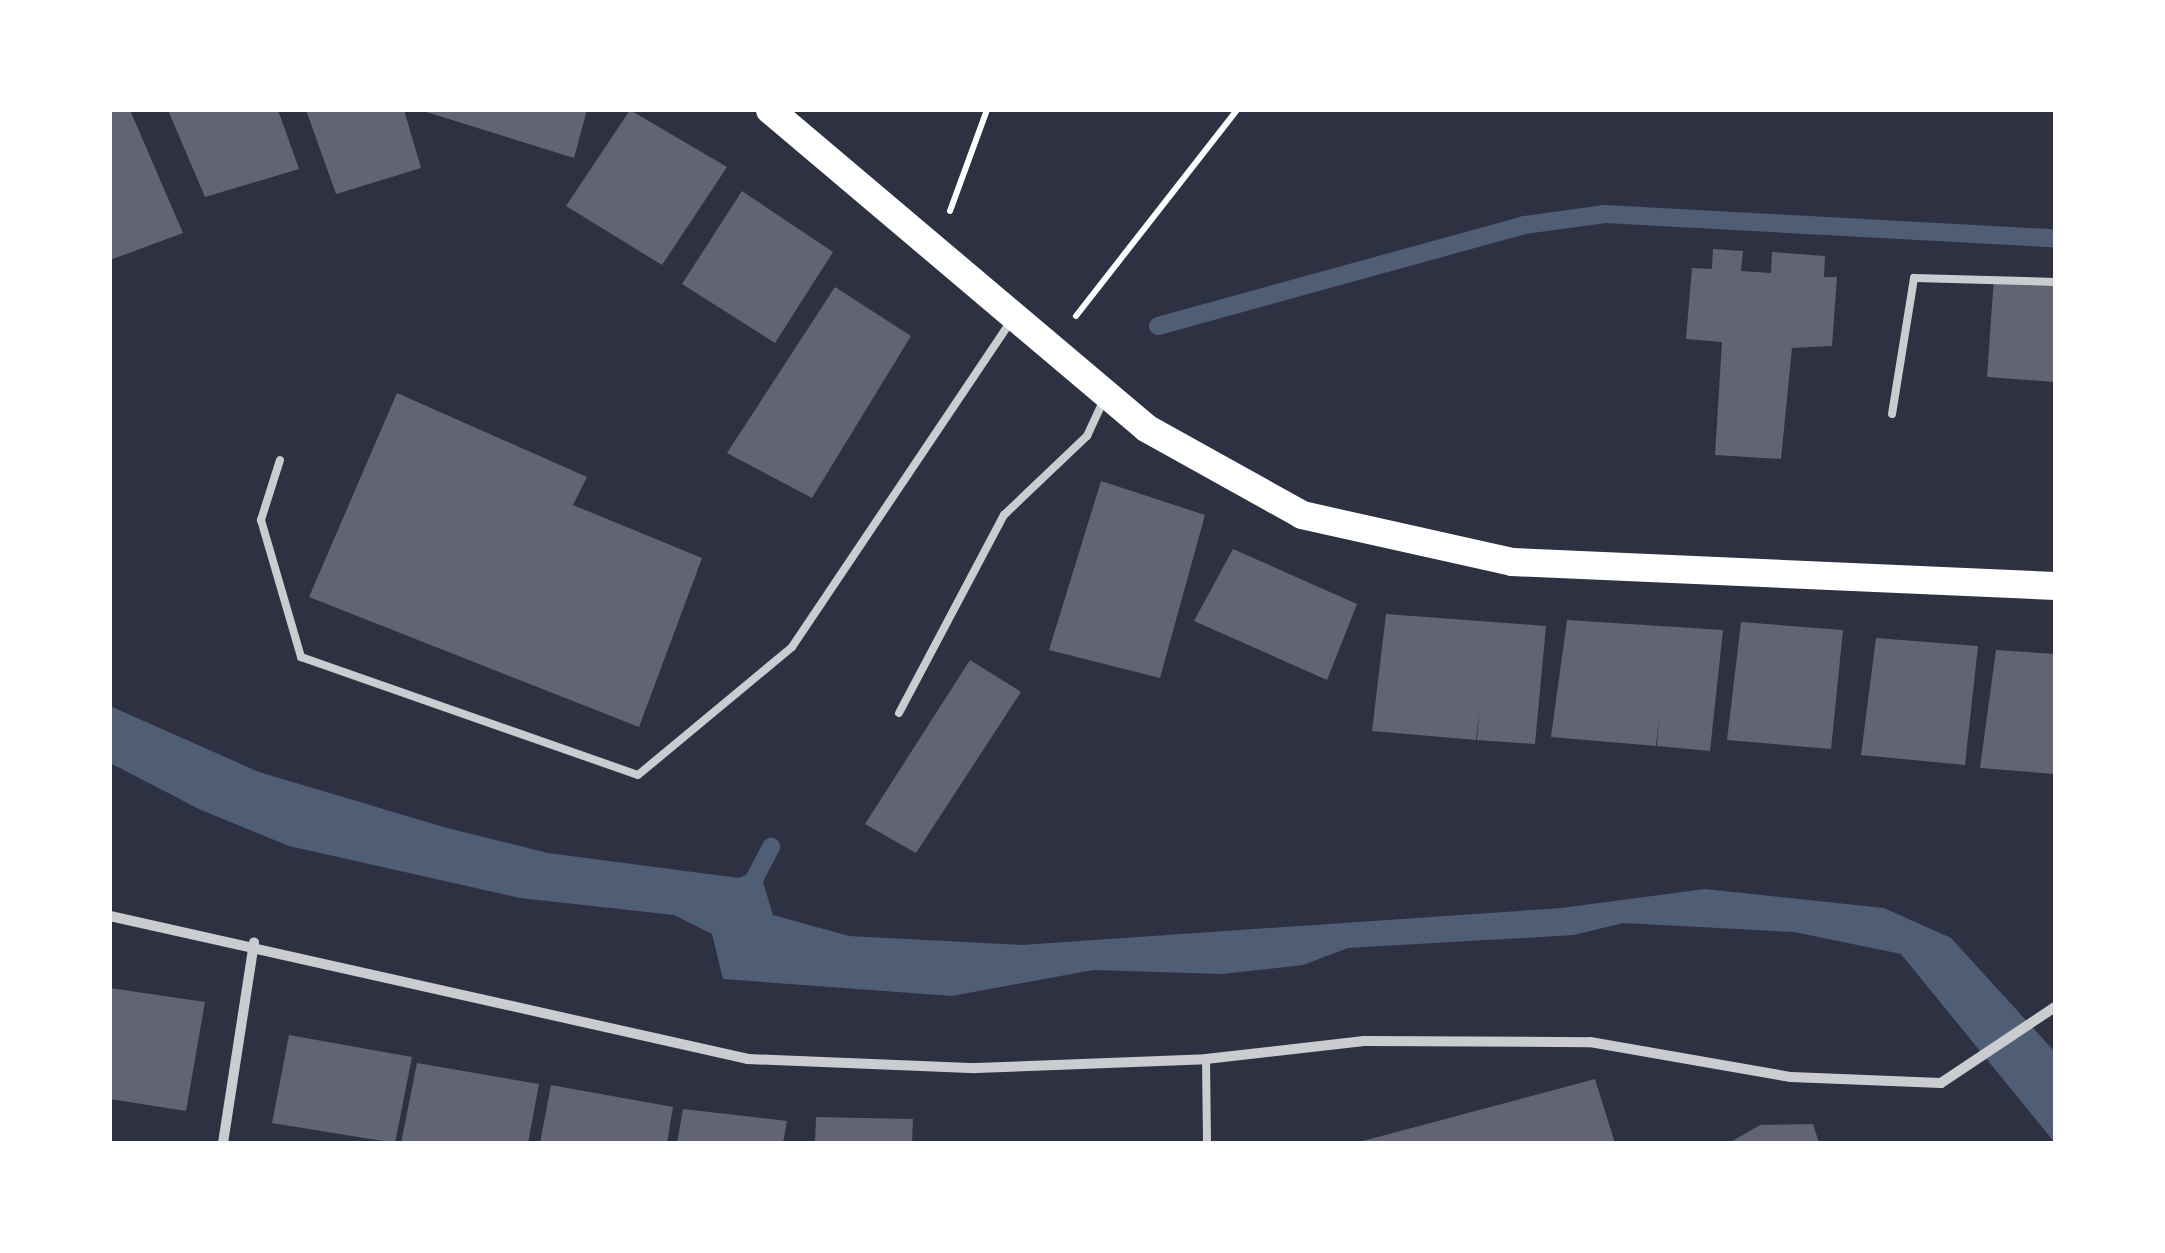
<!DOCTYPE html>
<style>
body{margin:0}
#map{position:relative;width:2165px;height:1253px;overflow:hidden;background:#2d3142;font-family:"Titillium Web",sans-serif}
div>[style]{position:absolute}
.water>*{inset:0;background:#4f5d75}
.stream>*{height:18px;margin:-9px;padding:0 9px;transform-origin:9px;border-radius:9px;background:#4f5d75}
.building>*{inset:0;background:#626471}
.path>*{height:6px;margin:-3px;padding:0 3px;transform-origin:3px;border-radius:3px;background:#fff}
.service>*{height:8px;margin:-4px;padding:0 4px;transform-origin:4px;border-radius:4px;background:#caccd0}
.minor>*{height:10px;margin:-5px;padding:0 5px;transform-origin:5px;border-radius:5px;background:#caccd0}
.trunk>*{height:28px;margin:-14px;padding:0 14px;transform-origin:14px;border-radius:14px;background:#fff}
span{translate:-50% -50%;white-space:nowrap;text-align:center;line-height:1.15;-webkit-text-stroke:10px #fff;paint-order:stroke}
.frame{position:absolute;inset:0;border:112px solid #fff;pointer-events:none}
</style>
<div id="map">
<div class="water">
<i style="clip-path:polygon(110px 706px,259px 772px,447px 828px,548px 853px,739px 878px,759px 869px,773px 915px,849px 936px,1022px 945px,1561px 908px,1705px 889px,1884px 908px,1951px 938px,2055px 1052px,2055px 1143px,1901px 954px,1794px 932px,1623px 923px,1574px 935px,1348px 948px,1303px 965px,1222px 974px,1093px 970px,952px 996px,723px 979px,712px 934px,674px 915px,520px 898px,289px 846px,201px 810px,110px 763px)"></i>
</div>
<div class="stream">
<i style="left:1158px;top:326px;width:380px;rotate:-15.4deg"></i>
<i style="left:1524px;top:225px;width:82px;rotate:-7.7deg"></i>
<i style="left:1605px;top:214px;width:451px;rotate:3.1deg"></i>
<i style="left:748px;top:891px;width:50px;rotate:-62.4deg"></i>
</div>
<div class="building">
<i style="clip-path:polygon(110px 110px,130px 110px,183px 233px,110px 260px)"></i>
<i style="clip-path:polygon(168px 110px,278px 110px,299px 169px,205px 197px)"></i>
<i style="clip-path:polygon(306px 110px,404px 110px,421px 168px,336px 194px)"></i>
<i style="clip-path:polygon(420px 110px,587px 110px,574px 158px)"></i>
<i style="clip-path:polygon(630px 110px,727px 167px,662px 265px,566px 206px)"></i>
<i style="clip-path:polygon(742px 191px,833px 252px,775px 343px,682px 284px)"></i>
<i style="clip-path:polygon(1713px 249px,1743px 251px,1741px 271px,1771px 273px,1772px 252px,1825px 256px,1824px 277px,1837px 277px,1832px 346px,1792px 348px,1781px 459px,1715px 455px,1722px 342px,1686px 339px,1692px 268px,1712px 269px)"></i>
<i style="clip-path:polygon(1994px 277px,2055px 282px,2055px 382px,1987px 377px)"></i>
<i style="clip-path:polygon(835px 287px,911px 336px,812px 498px,727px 453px)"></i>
<i style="clip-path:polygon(397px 393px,587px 477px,573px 505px,702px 558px,639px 727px,309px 597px)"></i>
<i style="clip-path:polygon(1101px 481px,1205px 515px,1160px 678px,1049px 650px)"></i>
<i style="clip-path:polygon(1233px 549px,1357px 604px,1327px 680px,1194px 621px)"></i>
<i style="clip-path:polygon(1386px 614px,1546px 626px,1535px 744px,1477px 740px,1479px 712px,1476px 740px,1372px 731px)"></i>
<i style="clip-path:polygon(1567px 620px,1723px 630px,1710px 751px,1657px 746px,1659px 718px,1656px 746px,1551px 737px)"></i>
<i style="clip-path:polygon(1741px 622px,1843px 630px,1831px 749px,1727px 740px)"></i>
<i style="clip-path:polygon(1876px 638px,1978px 646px,1965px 765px,1861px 755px)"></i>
<i style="clip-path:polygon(1996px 650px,2055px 654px,2055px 774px,1980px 768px)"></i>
<i style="clip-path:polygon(970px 660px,1021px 692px,916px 853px,865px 824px)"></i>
<i style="clip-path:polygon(110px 988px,205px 1002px,186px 1111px,110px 1099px)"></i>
<i style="clip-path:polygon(289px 1035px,412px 1057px,395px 1143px,272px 1123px)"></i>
<i style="clip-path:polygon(417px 1063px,539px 1084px,528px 1143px,401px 1143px)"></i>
<i style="clip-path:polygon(1595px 1079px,1615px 1143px,1359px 1143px,1359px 1142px)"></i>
<i style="clip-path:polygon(551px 1085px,673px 1107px,667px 1143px,540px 1143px)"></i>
<i style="clip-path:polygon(683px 1109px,787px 1121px,783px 1143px,677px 1143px)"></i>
<i style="clip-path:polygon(816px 1117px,913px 1119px,912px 1143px,815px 1143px)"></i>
<i style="clip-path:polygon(1813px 1124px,1819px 1143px,1729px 1143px,1760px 1125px)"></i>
</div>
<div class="path">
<i style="left:950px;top:211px;width:108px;rotate:-69.9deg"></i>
<i style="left:1076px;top:316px;width:261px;rotate:-52deg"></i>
</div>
<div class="service">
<i style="left:1892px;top:414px;width:138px;rotate:-80.8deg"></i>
<i style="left:1914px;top:278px;width:141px;rotate:1.6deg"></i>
<i style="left:280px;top:460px;width:63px;rotate:107.6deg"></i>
<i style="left:261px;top:520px;width:143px;rotate:73.7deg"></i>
<i style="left:301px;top:657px;width:357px;rotate:19.3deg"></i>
<i style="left:638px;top:775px;width:200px;rotate:-39.7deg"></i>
<i style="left:792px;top:647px;width:393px;rotate:-56.1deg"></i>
<i style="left:899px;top:713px;width:224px;rotate:-62.1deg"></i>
<i style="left:1004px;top:515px;width:115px;rotate:-43.6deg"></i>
<i style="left:1087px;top:436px;width:38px;rotate:-65deg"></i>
<i style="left:1206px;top:1059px;width:84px;rotate:89.3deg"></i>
</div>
<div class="minor">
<i style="left:110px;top:916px;width:654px;rotate:12.63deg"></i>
<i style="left:748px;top:1059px;width:228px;rotate:2.3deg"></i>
<i style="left:976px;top:1068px;width:230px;rotate:-2.2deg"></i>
<i style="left:1206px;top:1059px;width:159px;rotate:-6.5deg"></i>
<i style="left:1364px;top:1041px;width:226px;rotate:0.3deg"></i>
<i style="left:1590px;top:1042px;width:204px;rotate:9.9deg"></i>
<i style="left:1791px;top:1077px;width:150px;rotate:2.3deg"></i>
<i style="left:1941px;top:1083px;width:137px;rotate:-33.7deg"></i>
<i style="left:223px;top:1143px;width:203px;rotate:-81.2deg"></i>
</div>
<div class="trunk">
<i style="left:770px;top:110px;width:492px;rotate:40.2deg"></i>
<i style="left:1146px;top:428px;width:179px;rotate:29.1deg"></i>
<i style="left:1302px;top:515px;width:215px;rotate:12.6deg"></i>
<i style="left:1512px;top:562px;width:544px;rotate:2.53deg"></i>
</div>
<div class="frame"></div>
</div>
